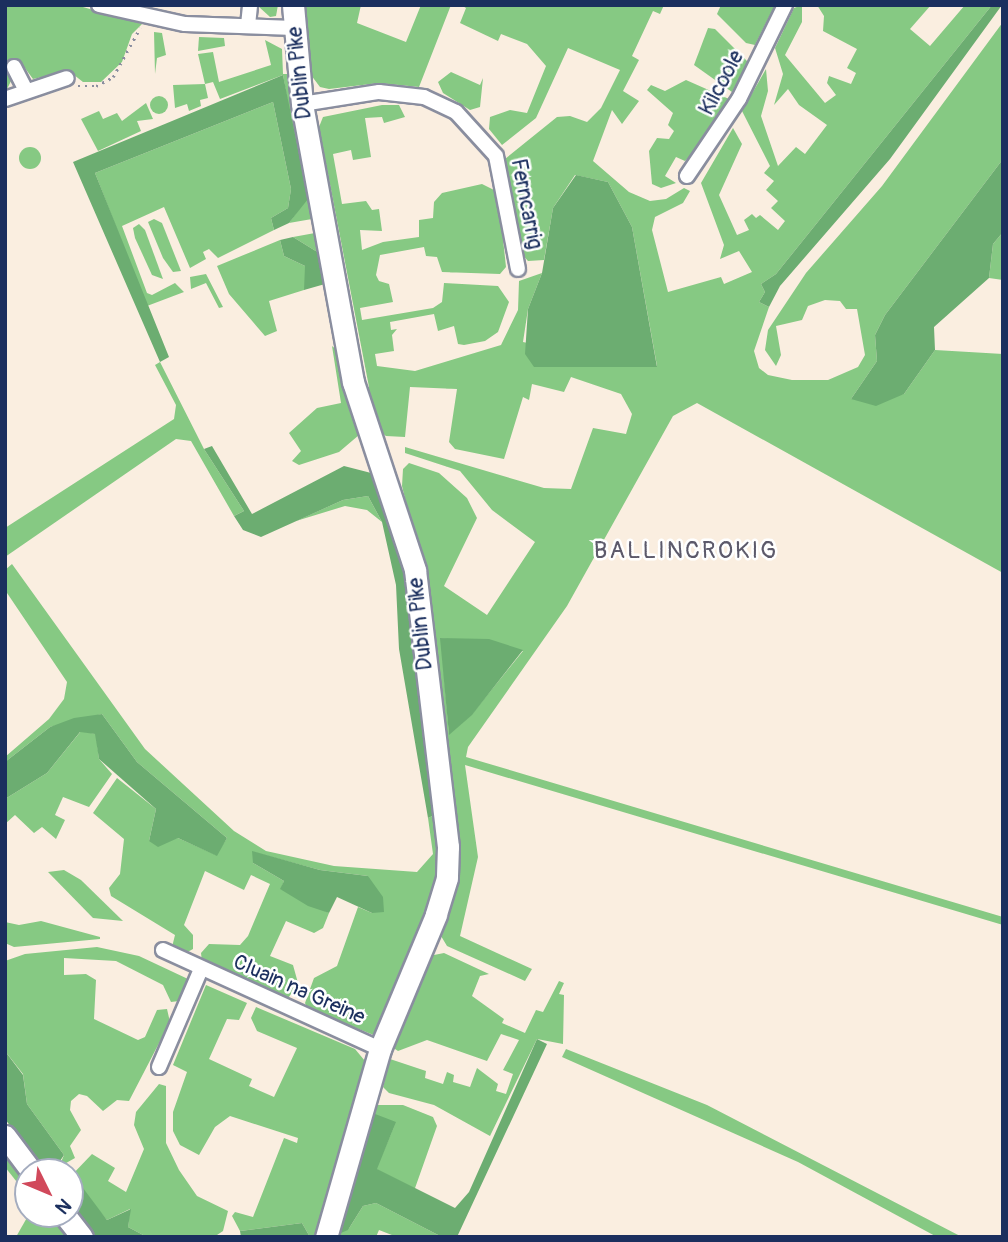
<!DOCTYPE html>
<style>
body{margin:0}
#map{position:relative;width:1008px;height:1242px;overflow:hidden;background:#faeee0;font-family:Pangolin,sans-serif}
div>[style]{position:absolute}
.green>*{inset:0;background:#86c983}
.round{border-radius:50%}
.forest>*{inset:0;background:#6cad71}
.path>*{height:2.5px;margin-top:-1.25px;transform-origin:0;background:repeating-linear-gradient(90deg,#8a8e9f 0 2px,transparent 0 7px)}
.roads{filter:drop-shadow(2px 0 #8a8e9f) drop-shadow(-2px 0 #8a8e9f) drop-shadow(0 2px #8a8e9f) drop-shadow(0 -2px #8a8e9f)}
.street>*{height:14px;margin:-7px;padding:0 7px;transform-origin:7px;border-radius:7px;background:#fff}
.secondary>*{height:21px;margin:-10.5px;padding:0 10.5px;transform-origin:10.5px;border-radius:10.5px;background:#fff}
span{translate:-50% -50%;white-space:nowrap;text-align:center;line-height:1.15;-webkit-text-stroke:5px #fff;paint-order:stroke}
.street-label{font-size:21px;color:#1b2f5e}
.quarter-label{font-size:24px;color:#5c596a;letter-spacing:2px}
.frame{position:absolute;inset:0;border:7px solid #1b2f5e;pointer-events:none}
.north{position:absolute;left:14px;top:1158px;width:70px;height:70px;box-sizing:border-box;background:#fff;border:2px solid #a4acbf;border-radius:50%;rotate:133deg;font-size:19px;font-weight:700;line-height:28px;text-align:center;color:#1b2f5e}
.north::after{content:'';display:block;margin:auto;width:24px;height:32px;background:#d1495b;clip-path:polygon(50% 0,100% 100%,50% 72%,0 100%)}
</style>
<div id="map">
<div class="green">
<i style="clip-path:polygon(5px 5px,76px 5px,142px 24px,132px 34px,122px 62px,101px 82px,83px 82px,69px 71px,33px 79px,19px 60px,7px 66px,11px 81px,5px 93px)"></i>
<i style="clip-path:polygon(278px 5px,276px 16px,270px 17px,258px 6px)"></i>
<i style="clip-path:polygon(301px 5px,361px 5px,357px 23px,406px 42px,421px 5px,451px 5px,419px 87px,379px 83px,329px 89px,320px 87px,311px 75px)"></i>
<i style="clip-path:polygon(evenodd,461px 5px,664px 5px,660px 14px,653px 11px,632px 56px,639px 60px,623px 91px,639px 101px,622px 124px,612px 110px,593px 161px,629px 192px,650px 201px,666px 199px,684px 188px,690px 191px,683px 203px,655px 217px,652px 230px,668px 292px,721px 277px,724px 284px,752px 272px,739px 251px,720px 259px,724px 245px,701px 183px,733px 128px,742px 144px,719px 195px,737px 235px,749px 230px,744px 220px,752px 214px,756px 218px,760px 215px,778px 230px,785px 221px,771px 208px,778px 201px,766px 190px,774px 181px,764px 173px,770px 166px,742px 111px,766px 69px,768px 91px,761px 116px,778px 166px,796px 147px,805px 154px,827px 125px,799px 105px,788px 89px,774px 105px,783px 74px,775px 48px,794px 8px,802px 5px,802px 22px,785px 55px,825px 103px,836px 95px,827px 83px,829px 76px,851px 84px,856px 73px,847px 68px,857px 49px,823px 31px,824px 16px,817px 5px,931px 5px,910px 29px,930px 46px,965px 5px,992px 5px,776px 274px,761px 284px,765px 292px,759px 302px,769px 307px,754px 351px,759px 368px,768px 375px,792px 380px,828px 380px,858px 367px,865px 355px,857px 309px,846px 309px,840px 301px,825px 300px,808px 306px,802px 320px,776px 326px,781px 355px,776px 366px,765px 350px,768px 330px,806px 273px,882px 186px,1003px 22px,1003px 159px,885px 315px,875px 335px,877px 361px,851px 399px,904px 394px,935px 350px,1003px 354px,1003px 573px,697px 403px,673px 416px,567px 606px,468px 747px,466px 757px,1003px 917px,1003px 925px,465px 765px,478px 857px,460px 936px,532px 969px,525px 981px,447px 946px,441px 936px,459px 860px,425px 581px,402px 486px,403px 469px,409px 463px,439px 473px,467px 498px,477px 518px,444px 586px,487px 615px,535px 542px,492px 510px,460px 471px,405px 453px,405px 447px,544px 488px,571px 489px,593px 428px,626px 434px,632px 414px,621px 394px,571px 377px,564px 392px,532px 384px,529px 400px,523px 397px,504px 459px,455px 449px,449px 442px,457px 389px,410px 387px,405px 437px,386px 436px,377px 429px,364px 389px,369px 387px,319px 127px,323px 117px,382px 105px,399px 105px,405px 117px,384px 123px,382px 117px,365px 118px,371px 157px,353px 160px,351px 150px,333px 154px,342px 204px,366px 201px,372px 210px,379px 209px,382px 231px,360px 230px,362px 250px,383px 242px,419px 237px,419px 220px,433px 218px,434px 202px,442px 193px,482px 184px,498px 192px,506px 267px,500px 274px,442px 272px,437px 257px,426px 256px,424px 247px,380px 255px,376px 275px,379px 281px,389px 284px,393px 302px,360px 308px,362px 320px,433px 308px,442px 302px,444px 283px,498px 286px,509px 302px,498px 332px,485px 341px,464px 345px,458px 344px,454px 326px,438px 331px,434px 314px,390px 322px,391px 330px,397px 329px,392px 335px,394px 351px,375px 354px,377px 366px,415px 371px,501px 345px,518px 310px,519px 281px,542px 273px,528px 309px,523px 342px,622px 364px,657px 366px,632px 227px,608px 182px,575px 175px,553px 208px,544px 260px,528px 261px,519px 251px,505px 159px,557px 117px,570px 116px,587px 122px,601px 108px,620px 70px,568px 48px,536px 118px,502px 145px,489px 129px,490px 117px,510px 110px,527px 113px,546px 66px,527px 44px,501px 34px,498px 41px,460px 23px,466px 8px,461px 5px,441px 638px,523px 651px,472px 714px,449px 734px,441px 638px)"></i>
<i style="clip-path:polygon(721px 5px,775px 5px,755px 45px,746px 43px,717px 14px)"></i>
<i style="clip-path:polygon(708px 28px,715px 29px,748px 62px,732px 92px,694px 65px)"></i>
<i style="clip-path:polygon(154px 32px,162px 33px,166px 55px,157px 58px,155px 74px)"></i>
<i style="clip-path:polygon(199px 37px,224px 38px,225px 46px,198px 51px)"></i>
<i style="clip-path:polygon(265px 40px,282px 49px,283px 74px,287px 74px,312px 219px,289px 223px,305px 201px,283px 75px,220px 99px,213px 82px,205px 84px,208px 98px,200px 100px,201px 106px,189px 111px,187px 104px,175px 108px,173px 85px,205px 84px,198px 54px,213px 52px,219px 82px,271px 65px)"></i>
<i style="clip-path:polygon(451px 72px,480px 85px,483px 78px,480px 107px,470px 110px,443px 93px,438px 82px)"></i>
<i style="clip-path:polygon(686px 80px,729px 99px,697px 149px,685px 161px,676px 157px,665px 176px,676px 183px,661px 188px,652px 184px,649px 151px,657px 138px,669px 139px,674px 131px,668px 125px,673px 113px,647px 90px,651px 85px,665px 91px)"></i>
<i class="round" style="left:150px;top:96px;width:18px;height:18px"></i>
<i style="clip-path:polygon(273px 102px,291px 189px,288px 208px,271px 218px,274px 230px,218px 258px,209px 249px,203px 252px,206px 259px,190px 268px,164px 207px,122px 226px,147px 293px,152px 295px,175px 283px,184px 292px,147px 306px,95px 173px)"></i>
<i style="clip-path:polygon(146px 103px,153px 119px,137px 121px,141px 131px,98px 151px,81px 119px,99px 111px,103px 119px,117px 113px,122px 121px)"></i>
<i class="round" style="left:19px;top:147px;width:22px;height:22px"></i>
<i style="clip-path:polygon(154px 219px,162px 223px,181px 271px,173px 272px,163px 258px,148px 222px)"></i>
<i style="clip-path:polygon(139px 224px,145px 230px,163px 279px,152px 275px,135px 238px,133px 228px)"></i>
<i style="clip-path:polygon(1003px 232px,1003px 280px,989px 278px,993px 244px)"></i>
<i style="clip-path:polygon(315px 233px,319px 253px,293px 237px)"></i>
<i style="clip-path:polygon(280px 240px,284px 256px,305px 266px,307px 283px,304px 290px,269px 301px,277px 331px,265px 336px,229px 294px,217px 266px)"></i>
<i style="clip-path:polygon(206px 274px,223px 307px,219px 308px,206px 283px,191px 289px,190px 277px)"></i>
<i style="clip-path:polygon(332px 346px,338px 351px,359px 435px,339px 452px,299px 465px,292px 461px,301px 451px,289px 433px,317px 408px,341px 403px)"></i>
<i style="clip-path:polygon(160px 362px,204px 449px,244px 511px,234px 516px,191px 441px,176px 439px,5px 557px,5px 528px,174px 419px,176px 405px,155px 365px)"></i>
<i style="clip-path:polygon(368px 496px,382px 522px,367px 510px,345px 506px,296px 521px,343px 500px)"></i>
<i style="clip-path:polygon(12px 564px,145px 749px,234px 831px,266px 851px,334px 866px,417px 872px,433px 854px,428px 818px,437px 814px,439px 870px,435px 891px,376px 1036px,307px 1008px,305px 1003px,314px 978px,337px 966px,358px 907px,372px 913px,368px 876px,320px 870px,253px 852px,253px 863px,284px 881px,281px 889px,329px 913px,323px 928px,314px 933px,286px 921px,270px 956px,293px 965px,298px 983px,287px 1000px,202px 962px,201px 953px,209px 944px,240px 945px,248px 936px,270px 884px,251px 875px,244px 890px,205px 871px,184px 925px,193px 935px,193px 949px,184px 954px,172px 947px,175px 935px,111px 896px,109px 888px,120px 874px,124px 839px,93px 813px,117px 778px,156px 809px,149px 841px,178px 838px,216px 855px,227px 838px,137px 762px,102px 714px,50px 727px,5px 762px,5px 757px,49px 719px,64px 699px,67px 682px,5px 590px,5px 570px)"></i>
<i style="clip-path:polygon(81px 731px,96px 734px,99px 759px,112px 774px,89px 807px,63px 797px,55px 815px,65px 820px,56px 839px,42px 827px,34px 833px,15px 815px,5px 824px,5px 799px,47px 773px)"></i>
<i style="clip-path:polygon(64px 870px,81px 880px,123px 921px,93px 918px,48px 872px)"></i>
<i style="clip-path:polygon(41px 921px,100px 937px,100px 939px,14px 947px,5px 943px,5px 922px,19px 925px)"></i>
<i style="clip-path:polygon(97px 947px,139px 956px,188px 979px,179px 1001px,171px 1002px,163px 985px,116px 961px,64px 958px,64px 975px,86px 974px,96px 980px,94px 1019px,138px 1040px,145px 1037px,157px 1010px,167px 1009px,170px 1022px,129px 1101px,117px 1100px,103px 1111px,87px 1096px,79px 1094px,71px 1101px,70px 1110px,81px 1130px,70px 1146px,75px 1158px,59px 1167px,64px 1155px,27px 1104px,23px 1074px,5px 1051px,5px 961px,25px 954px)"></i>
<i style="clip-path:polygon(444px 953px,489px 974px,480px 976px,472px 996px,504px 1019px,502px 1023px,525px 1033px,536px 1010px,543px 1012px,559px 981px,564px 983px,559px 994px,564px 995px,563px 1044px,537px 1039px,490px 1136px,434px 1105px,389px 1093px,383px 1087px,390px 1059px,426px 1071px,425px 1078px,443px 1084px,447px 1072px,454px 1075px,453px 1082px,470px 1087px,477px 1068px,498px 1084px,496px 1091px,506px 1094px,513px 1074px,503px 1070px,519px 1040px,501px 1034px,487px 1061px,427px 1040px,398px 1051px,392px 1047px,429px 956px)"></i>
<i style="clip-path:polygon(206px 985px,247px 1003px,239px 1020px,227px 1019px,209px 1059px,252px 1079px,249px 1086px,274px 1097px,297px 1048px,257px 1031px,251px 1018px,256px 1007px,355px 1049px,365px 1061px,316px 1237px,310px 1237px,302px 1223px,240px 1231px,232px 1216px,235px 1212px,253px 1217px,284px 1138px,297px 1143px,298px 1138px,230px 1116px,215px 1127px,199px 1155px,180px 1145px,173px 1131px,173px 1112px,187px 1072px,173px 1065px)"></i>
<i style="clip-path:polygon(566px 1049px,707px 1105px,962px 1237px,937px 1237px,798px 1162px,562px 1057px)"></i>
<i style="clip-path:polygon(159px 1084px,166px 1086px,166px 1143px,179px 1170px,197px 1196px,228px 1211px,223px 1231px,214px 1237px,147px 1237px,128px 1227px,130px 1209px,107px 1220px,70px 1177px,92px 1154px,115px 1168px,108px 1181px,126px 1192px,144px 1149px,134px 1125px,136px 1112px)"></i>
<i style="clip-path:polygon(373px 1105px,403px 1105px,433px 1117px,437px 1126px,414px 1191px,376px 1169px,396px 1122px,348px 1230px,363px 1206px,376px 1203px,442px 1237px,397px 1237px,379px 1230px,376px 1237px,333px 1237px)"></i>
<i style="clip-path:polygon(5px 1148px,28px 1179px,28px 1196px,5px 1167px)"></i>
<i style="clip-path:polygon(29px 1214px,53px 1214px,70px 1237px,16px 1237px)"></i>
</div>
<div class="forest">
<i style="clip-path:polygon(992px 5px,1002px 5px,890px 159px,780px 286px,769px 307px,759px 302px,765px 292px,761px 284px,776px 274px)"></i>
<i style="clip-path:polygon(283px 75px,308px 199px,289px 223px,274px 230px,271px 218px,288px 208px,291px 189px,273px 102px,95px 173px,169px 357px,160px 362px,73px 162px)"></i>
<i style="clip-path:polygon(1003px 159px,1003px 232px,993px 244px,989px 278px,934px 327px,935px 350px,904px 394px,876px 406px,851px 399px,877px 361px,875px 335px,885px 315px)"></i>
<i style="clip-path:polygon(576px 175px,608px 182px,632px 227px,657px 367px,534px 367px,525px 354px,528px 309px,542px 273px,553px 208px)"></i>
<i style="clip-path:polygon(293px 237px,319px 253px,325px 284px,304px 290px,305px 266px,284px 256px,280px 240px)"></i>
<i style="clip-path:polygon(212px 446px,252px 514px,344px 466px,375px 474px,400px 536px,437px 814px,428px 818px,399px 649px,396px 585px,382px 522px,368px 496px,343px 500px,261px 537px,243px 530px,234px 516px,244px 511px,204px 449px)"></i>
<i style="clip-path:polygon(440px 638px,489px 639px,523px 650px,472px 715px,449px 735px)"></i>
<i style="clip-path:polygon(102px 714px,137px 762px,227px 838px,217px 856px,178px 838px,158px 847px,149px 841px,156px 809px,99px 759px,95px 734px,80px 732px,47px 773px,5px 799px,5px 762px,50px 727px,74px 718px)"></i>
<i style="clip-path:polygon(252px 851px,320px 870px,368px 876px,383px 897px,384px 912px,372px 913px,337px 897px,329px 913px,308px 906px,280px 889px,284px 881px,253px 863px)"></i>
<i style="clip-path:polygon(537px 1039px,547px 1044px,457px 1237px,442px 1237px,376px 1203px,363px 1206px,348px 1230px,336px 1235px,370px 1112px,396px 1122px,377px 1169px,455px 1208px,469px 1192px)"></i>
<i style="clip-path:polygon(5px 1051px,23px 1075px,27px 1104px,64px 1155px,58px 1164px,63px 1172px,45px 1172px,5px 1119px)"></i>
<i style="clip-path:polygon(74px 1176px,107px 1220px,131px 1209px,128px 1227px,147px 1237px,95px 1237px,70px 1205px,70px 1177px)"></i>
<i style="clip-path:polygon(302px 1223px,310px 1237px,241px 1237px,240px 1231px)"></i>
</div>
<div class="path">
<i style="left:78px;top:86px;width:18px"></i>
<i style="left:96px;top:86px;width:19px;rotate:-28deg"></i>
<i style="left:113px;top:77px;width:56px;rotate:-61.1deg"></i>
<i style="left:1001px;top:1237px;width:8px;rotate:-76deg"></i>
</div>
<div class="roads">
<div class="street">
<i style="left:99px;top:5px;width:88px;rotate:12.5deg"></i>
<i style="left:185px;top:24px;width:109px;rotate:2.1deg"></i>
<i style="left:248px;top:25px;width:20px;rotate:-84deg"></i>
<i style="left:14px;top:67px;width:25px;rotate:63deg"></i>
<i style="left:5px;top:99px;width:65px;rotate:-18.7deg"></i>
<i style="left:302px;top:104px;width:78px;rotate:-8.9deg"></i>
<i style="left:379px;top:92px;width:45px;rotate:6.3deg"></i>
<i style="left:424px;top:97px;width:35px;rotate:25deg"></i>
<i style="left:456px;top:112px;width:59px;rotate:47.7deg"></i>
<i style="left:496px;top:156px;width:115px;rotate:79deg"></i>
<i style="left:687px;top:176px;width:93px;rotate:-56deg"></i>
<i style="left:739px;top:99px;width:105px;rotate:-63.9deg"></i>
<i style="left:163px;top:950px;width:239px;rotate:24.5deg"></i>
<i style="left:159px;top:1067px;width:107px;rotate:-66.8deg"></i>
</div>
<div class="secondary">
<i style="left:293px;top:5px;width:99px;rotate:84.8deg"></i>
<i style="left:302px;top:104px;width:283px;rotate:79.6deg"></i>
<i style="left:353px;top:382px;width:198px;rotate:71.7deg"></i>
<i style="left:415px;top:570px;width:279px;rotate:83.2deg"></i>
<i style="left:448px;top:847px;width:31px;rotate:92deg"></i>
<i style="left:447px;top:878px;width:39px;rotate:107deg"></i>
<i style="left:436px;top:915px;width:145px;rotate:112.7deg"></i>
<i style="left:380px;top:1049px;width:196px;rotate:106deg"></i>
<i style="left:5px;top:1136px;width:45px;rotate:53.1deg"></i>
<i style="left:64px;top:1214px;width:29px;rotate:52deg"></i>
</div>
</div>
<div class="street-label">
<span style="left:300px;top:73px;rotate:-96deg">Dublin Pike</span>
<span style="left:722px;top:83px;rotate:-62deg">Kilcoole</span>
<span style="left:526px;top:204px;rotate:79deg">Ferncarrig</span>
<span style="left:421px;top:624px;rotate:-96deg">Dublin Pike</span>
<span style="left:299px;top:990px;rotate:24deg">Cluain na Greine</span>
</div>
<div class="quarter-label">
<span style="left:686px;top:551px">BALLINCROKIG</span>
</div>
<div class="frame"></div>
<div class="north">N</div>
</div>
